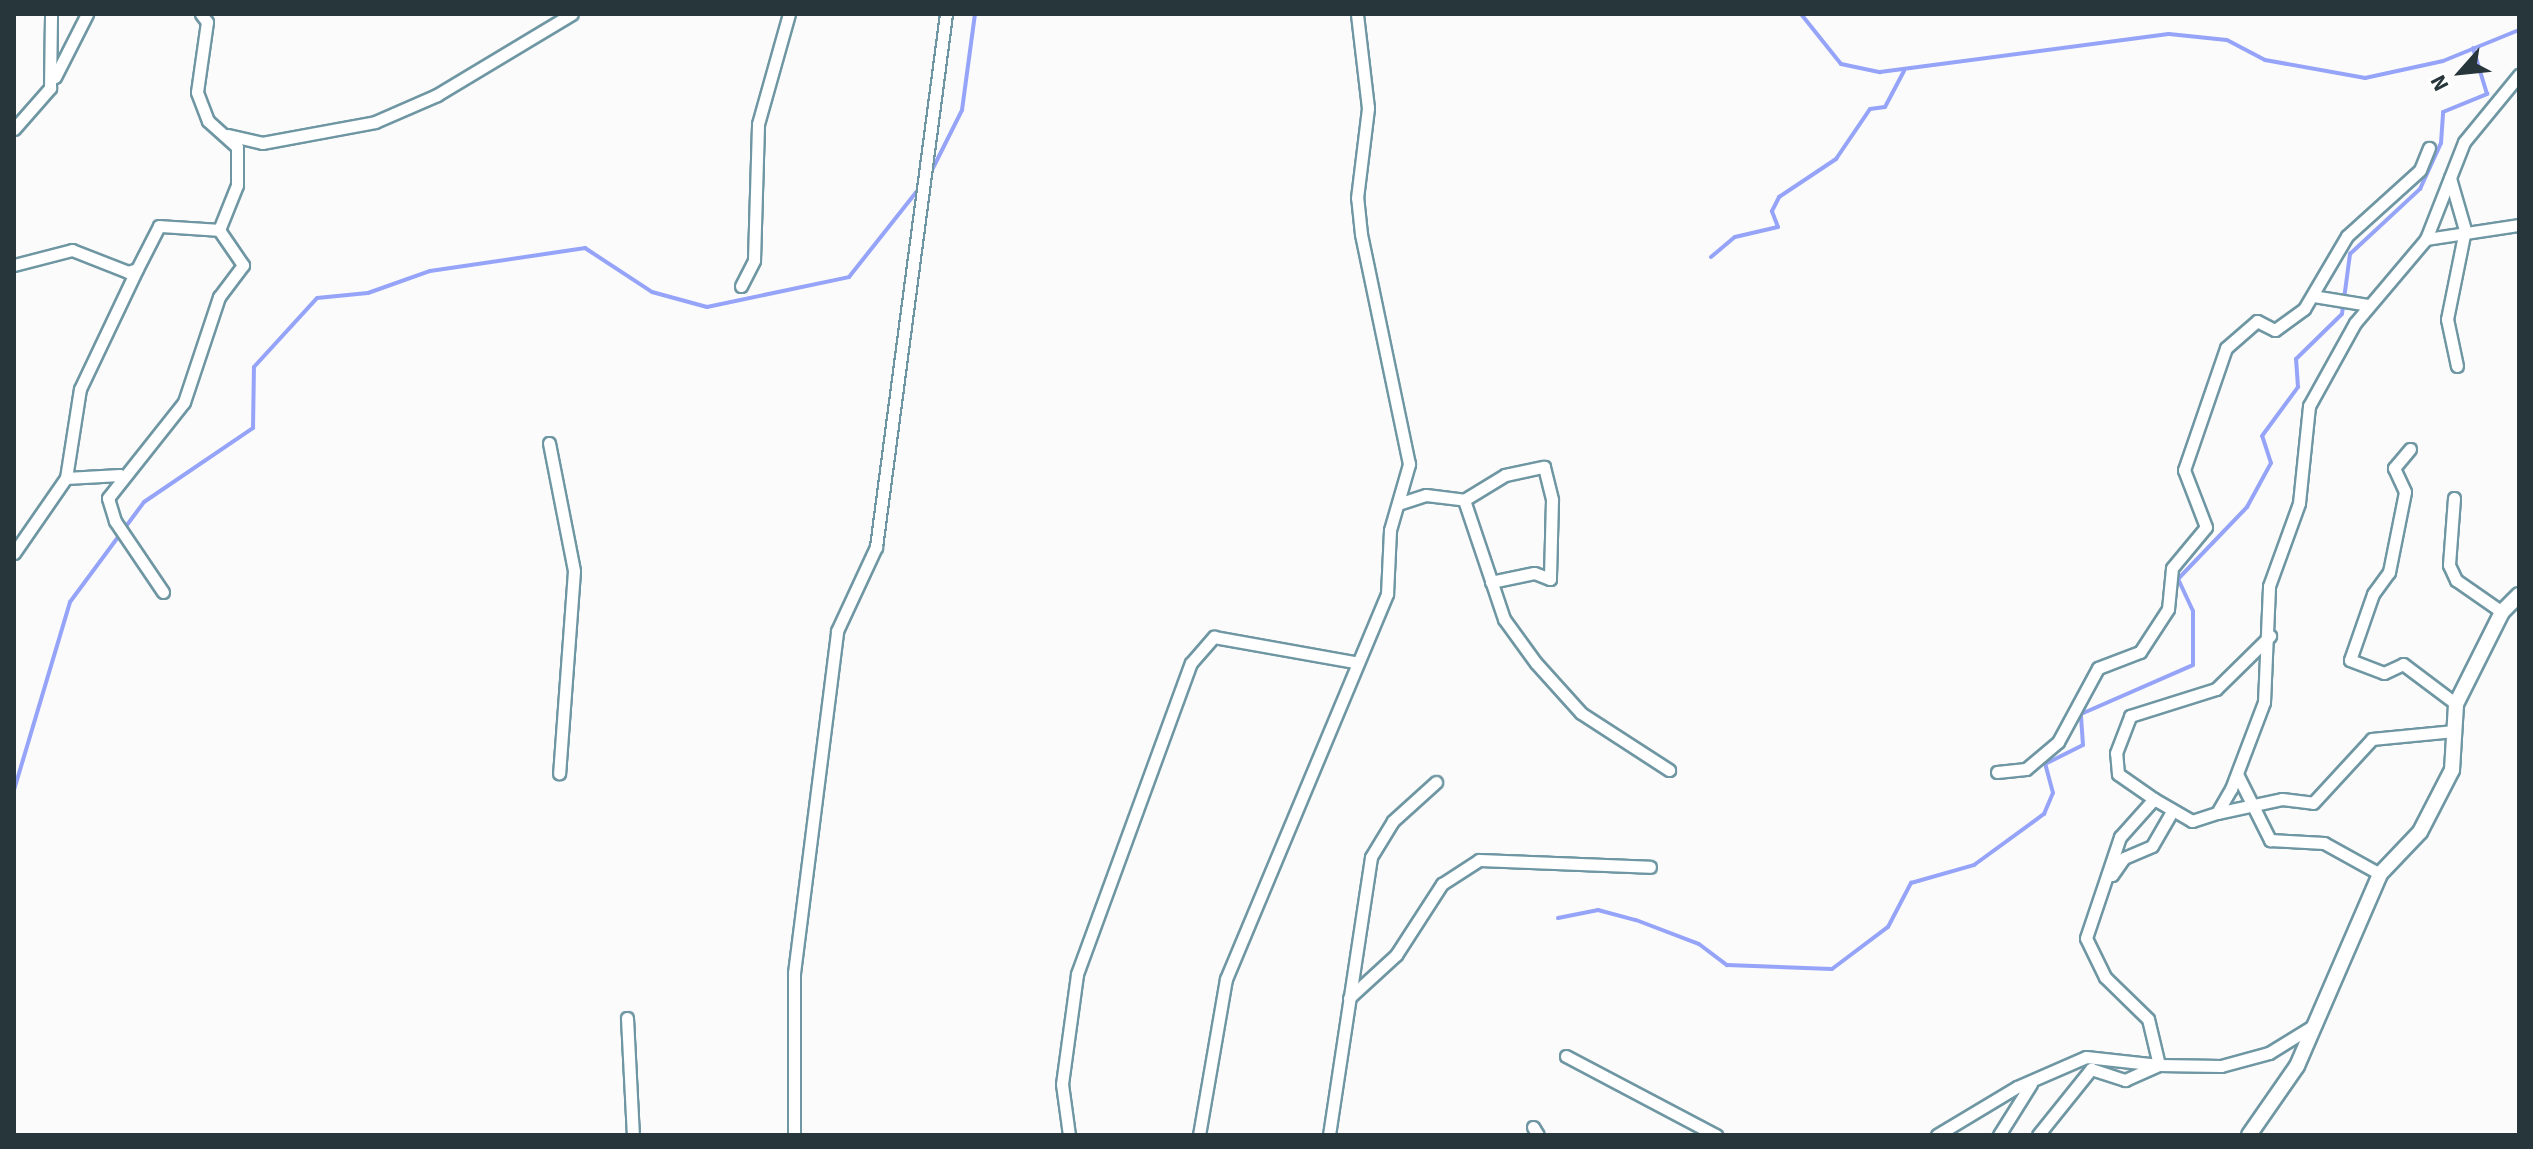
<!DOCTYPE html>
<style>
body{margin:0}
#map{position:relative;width:2533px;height:1149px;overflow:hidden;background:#fbfbfb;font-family:"Source Sans 3",sans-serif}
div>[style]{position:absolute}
.stream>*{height:4px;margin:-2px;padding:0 2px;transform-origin:2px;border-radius:2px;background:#95a4f8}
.roads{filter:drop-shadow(2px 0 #6f97a3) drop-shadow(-2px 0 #6f97a3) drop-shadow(0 2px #6f97a3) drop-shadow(0 -2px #6f97a3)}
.minor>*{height:11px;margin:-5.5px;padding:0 5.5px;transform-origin:5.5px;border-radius:5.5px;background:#fff}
.tertiary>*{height:14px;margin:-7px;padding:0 7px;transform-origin:7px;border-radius:7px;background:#fff}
span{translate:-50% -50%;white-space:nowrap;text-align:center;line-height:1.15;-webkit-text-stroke:7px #fff;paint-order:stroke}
.frame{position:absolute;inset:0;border:16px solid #26363b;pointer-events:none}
.north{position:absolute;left:2421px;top:32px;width:80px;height:80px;-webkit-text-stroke:6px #fff;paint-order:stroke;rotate:243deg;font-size:22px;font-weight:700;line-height:32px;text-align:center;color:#26363b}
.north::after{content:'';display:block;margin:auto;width:28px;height:36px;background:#26363b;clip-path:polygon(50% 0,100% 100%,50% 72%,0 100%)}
</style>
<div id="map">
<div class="stream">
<i style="left:1801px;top:14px;width:64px;rotate:51.3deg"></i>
<i style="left:1841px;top:64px;width:40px;rotate:12deg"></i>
<i style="left:1880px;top:72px;width:291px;rotate:-7.5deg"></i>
<i style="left:2169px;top:34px;width:58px;rotate:5.9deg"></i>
<i style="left:2227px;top:40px;width:43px;rotate:27.8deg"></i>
<i style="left:2265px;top:60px;width:102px;rotate:10.2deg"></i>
<i style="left:2365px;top:78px;width:80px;rotate:-12.3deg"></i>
<i style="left:2443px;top:61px;width:82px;rotate:-22.2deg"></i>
<i style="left:929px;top:176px;width:74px;rotate:-63.4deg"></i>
<i style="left:962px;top:110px;width:97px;rotate:-82.3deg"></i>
<i style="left:1711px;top:257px;width:31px;rotate:-40deg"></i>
<i style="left:1735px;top:237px;width:44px;rotate:-13.1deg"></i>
<i style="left:1778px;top:227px;width:17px;rotate:-111deg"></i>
<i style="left:1772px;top:211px;width:16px;rotate:-63deg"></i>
<i style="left:1779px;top:197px;width:69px;rotate:-33.7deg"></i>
<i style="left:1836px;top:159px;width:60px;rotate:-55.8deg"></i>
<i style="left:1870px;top:109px;width:15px;rotate:-8deg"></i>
<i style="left:1885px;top:107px;width:41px;rotate:-62.2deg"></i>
<i style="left:14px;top:790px;width:196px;rotate:-73.4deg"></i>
<i style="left:70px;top:602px;width:124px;rotate:-53.5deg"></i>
<i style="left:144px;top:502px;width:132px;rotate:-34.2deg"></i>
<i style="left:253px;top:428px;width:61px;rotate:-89.1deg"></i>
<i style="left:254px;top:367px;width:93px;rotate:-47.6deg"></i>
<i style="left:317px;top:298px;width:51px;rotate:-5.6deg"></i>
<i style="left:368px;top:293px;width:66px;rotate:-19.5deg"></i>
<i style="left:430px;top:271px;width:157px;rotate:-8.4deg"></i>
<i style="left:585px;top:248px;width:80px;rotate:33.3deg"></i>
<i style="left:652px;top:292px;width:57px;rotate:15.3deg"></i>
<i style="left:707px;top:307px;width:145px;rotate:-11.9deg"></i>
<i style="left:849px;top:277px;width:116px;rotate:-51.6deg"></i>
<i style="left:1558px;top:918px;width:41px;rotate:-11.3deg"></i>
<i style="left:1598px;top:910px;width:39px;rotate:15deg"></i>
<i style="left:1636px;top:920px;width:67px;rotate:20.9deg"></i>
<i style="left:1699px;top:944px;width:35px;rotate:37deg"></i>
<i style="left:1727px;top:965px;width:105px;rotate:2.2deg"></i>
<i style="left:1832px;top:969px;width:70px;rotate:-36.9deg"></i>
<i style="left:1888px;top:927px;width:50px;rotate:-62.4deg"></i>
<i style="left:1911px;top:883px;width:66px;rotate:-15.9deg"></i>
<i style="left:1974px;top:865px;width:87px;rotate:-36.1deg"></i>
<i style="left:2044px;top:814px;width:23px;rotate:-67deg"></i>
<i style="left:2053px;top:793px;width:30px;rotate:-105deg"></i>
<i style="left:2045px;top:764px;width:42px;rotate:-26.6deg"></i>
<i style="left:2083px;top:745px;width:31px;rotate:-94deg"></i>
<i style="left:2081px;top:714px;width:122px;rotate:-23.6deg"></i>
<i style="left:2193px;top:665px;width:54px;rotate:-90deg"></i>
<i style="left:2193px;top:611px;width:35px;rotate:-115deg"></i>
<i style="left:2178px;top:579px;width:100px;rotate:-46.2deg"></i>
<i style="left:2247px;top:507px;width:50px;rotate:-61.4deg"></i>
<i style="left:2271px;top:463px;width:28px;rotate:-108deg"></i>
<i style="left:2262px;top:436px;width:61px;rotate:-53.7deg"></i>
<i style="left:2298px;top:387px;width:28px;rotate:-94deg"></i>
<i style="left:2296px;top:359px;width:64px;rotate:-44.4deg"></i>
<i style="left:2342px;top:314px;width:61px;rotate:-82.4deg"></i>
<i style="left:2350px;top:254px;width:96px;rotate:-42.9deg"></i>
<i style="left:2420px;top:189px;width:51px;rotate:-65.5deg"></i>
<i style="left:2441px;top:143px;width:31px;rotate:-86deg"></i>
<i style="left:2443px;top:112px;width:48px;rotate:-22.2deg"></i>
<i style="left:2487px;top:94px;width:48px;rotate:-106.9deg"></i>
</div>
<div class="roads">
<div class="minor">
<i style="left:55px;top:77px;width:71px;rotate:-63.1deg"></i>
<i style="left:14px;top:129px;width:55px;rotate:-48.7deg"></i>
<i style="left:50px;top:88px;width:74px;rotate:-89.2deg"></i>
<i style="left:228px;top:135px;width:35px;rotate:13deg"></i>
<i style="left:262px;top:143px;width:115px;rotate:-10.5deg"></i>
<i style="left:375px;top:122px;width:68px;rotate:-23.5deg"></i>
<i style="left:437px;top:95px;width:157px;rotate:-31deg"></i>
<i style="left:2450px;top:178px;width:54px;rotate:73.9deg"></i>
<i style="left:2465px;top:230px;width:91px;rotate:101.4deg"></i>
<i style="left:2447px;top:319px;width:48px;rotate:78deg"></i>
<i style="left:2426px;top:239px;width:94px;rotate:-8.6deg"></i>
<i style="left:14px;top:265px;width:60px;rotate:-14.5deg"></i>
<i style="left:72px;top:250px;width:60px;rotate:21.4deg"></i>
<i style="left:128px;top:272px;width:9px;rotate:-18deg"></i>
<i style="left:137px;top:269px;width:48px;rotate:-62.9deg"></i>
<i style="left:159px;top:226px;width:60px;rotate:3.8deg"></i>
<i style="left:741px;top:286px;width:29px;rotate:-63deg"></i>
<i style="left:754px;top:260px;width:136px;rotate:-88.3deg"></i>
<i style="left:758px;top:124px;width:114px;rotate:-74.3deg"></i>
<i style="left:2313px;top:296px;width:56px;rotate:9.3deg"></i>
<i style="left:549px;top:443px;width:130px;rotate:78.9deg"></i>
<i style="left:574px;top:571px;width:203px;rotate:94.2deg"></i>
<i style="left:2410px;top:449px;width:25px;rotate:130deg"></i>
<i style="left:2394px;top:468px;width:26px;rotate:65deg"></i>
<i style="left:2405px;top:492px;width:82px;rotate:101.3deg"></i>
<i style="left:2389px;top:572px;width:27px;rotate:126deg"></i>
<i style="left:2373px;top:594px;width:70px;rotate:109.2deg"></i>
<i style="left:2350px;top:660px;width:36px;rotate:21deg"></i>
<i style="left:2384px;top:673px;width:21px;rotate:-25deg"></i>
<i style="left:2403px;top:664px;width:66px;rotate:37deg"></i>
<i style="left:66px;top:478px;width:90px;rotate:-81.1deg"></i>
<i style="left:80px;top:389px;width:133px;rotate:-64.6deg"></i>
<i style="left:2454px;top:498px;width:67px;rotate:94.3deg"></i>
<i style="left:2449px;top:565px;width:17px;rotate:65deg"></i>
<i style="left:2456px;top:580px;width:56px;rotate:34.8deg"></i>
<i style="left:1464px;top:500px;width:48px;rotate:-31.4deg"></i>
<i style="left:1505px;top:475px;width:40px;rotate:-12deg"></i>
<i style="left:1544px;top:467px;width:34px;rotate:76deg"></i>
<i style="left:1552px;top:500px;width:79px;rotate:91.5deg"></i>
<i style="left:1550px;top:579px;width:17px;rotate:-159deg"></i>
<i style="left:1534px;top:573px;width:44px;rotate:168.2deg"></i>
<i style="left:1398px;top:504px;width:29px;rotate:-18deg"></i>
<i style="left:1426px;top:495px;width:38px;rotate:7deg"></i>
<i style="left:1464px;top:500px;width:126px;rotate:71.4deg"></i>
<i style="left:1504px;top:619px;width:54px;rotate:54deg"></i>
<i style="left:1536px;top:663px;width:67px;rotate:48deg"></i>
<i style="left:1581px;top:713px;width:105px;rotate:32.9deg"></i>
<i style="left:14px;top:553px;width:91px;rotate:-55.3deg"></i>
<i style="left:66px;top:478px;width:54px;rotate:-3.2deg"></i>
<i style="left:163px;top:592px;width:86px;rotate:-124.1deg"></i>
<i style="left:115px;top:521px;width:24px;rotate:-107deg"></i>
<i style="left:108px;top:498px;width:122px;rotate:-51.6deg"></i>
<i style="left:184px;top:402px;width:111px;rotate:-71.6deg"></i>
<i style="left:219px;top:297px;width:40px;rotate:-53deg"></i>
<i style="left:243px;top:265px;width:42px;rotate:-124.4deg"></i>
<i style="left:219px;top:230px;width:48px;rotate:-68.2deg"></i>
<i style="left:237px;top:185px;width:38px;rotate:-90deg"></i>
<i style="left:237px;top:147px;width:39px;rotate:-138deg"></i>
<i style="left:208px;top:121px;width:31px;rotate:-111deg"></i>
<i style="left:197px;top:92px;width:71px;rotate:-81.9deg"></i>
<i style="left:207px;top:22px;width:10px;rotate:-127deg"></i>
<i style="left:1997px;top:772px;width:29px;rotate:-6deg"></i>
<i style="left:2026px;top:769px;width:42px;rotate:-40.2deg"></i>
<i style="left:2058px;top:742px;width:84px;rotate:-61.6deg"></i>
<i style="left:2098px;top:668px;width:45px;rotate:-20.9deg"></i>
<i style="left:2140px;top:652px;width:51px;rotate:-56.9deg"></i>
<i style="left:2168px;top:609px;width:41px;rotate:-84.4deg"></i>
<i style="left:2172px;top:568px;width:53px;rotate:-50.3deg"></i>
<i style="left:2206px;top:527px;width:61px;rotate:-111.1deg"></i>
<i style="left:2184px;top:470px;width:129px;rotate:-71deg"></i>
<i style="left:2226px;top:348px;width:41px;rotate:-41.1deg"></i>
<i style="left:2257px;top:321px;width:20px;rotate:27deg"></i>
<i style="left:2275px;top:330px;width:36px;rotate:-36deg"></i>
<i style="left:2304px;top:309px;width:85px;rotate:-59.5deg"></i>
<i style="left:2347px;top:236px;width:98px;rotate:-42.1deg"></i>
<i style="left:2420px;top:170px;width:24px;rotate:-68deg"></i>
<i style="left:2238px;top:776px;width:72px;rotate:63.4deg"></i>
<i style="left:2270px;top:840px;width:54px;rotate:3.2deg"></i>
<i style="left:2324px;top:843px;width:64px;rotate:29deg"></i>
<i style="left:2154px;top:799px;width:44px;rotate:-145.2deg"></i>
<i style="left:2118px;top:774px;width:21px;rotate:-95deg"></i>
<i style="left:2116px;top:753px;width:40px;rotate:-69deg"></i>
<i style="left:2130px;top:716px;width:90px;rotate:-17.4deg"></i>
<i style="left:2216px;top:689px;width:76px;rotate:-44.5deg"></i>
<i style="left:2217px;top:813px;width:66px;rotate:-12.2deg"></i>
<i style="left:2282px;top:799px;width:31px;rotate:7deg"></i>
<i style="left:2313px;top:803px;width:87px;rotate:-47.3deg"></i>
<i style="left:2372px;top:739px;width:82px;rotate:-5.6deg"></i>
<i style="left:2112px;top:875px;width:21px;rotate:-55deg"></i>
<i style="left:2124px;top:858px;width:30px;rotate:-23deg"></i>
<i style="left:2152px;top:846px;width:39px;rotate:-60deg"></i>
<i style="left:1349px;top:998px;width:64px;rotate:-42.5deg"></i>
<i style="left:1396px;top:955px;width:85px;rotate:-57.1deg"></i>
<i style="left:1442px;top:884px;width:44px;rotate:-33deg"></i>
<i style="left:1479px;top:860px;width:171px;rotate:2.3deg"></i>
<i style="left:627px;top:1018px;width:117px;rotate:87.1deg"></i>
<i style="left:1566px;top:1056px;width:170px;rotate:27.8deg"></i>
<i style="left:2159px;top:1065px;width:47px;rotate:-103.4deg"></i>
<i style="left:2148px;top:1019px;width:60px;rotate:-135.7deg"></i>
<i style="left:2105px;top:977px;width:43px;rotate:-116deg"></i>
<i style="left:2086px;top:938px;width:107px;rotate:-71.4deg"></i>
<i style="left:2120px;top:837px;width:51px;rotate:-48.2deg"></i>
<i style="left:2154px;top:799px;width:44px;rotate:30.1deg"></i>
<i style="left:2192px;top:821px;width:26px;rotate:-18deg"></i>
<i style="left:2217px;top:813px;width:28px;rotate:-60deg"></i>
<i style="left:2231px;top:789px;width:93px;rotate:-69.2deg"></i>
<i style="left:2264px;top:702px;width:116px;rotate:-87.5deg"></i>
<i style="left:2269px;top:586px;width:88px;rotate:-70.1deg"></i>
<i style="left:2299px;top:503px;width:98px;rotate:-84.1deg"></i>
<i style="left:2309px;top:406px;width:95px;rotate:-61deg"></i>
<i style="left:2355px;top:323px;width:110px;rotate:-49.8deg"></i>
<i style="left:2426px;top:239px;width:104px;rotate:-68.6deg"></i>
<i style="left:2464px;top:142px;width:87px;rotate:-50.6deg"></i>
<i style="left:1533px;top:1127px;width:9px;rotate:58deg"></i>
<i style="left:794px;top:1135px;width:162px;rotate:-90deg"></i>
<i style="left:794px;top:973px;width:345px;rotate:-82.8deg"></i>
<i style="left:837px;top:631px;width:93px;rotate:-65.1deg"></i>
<i style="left:876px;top:547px;width:538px;rotate:-82.52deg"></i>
<i style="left:1069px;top:1135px;width:51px;rotate:-97.8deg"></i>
<i style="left:1062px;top:1084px;width:111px;rotate:-82.2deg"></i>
<i style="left:1077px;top:974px;width:331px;rotate:-69.9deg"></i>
<i style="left:1191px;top:663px;width:35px;rotate:-49deg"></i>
<i style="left:1214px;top:637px;width:143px;rotate:10.1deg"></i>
<i style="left:1199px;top:1135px;width:158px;rotate:-80.2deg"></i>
<i style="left:1226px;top:979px;width:417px;rotate:-67.3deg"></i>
<i style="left:1387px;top:594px;width:64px;rotate:-87.3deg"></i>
<i style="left:1390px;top:530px;width:69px;rotate:-73.9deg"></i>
<i style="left:1409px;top:464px;width:235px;rotate:-101.8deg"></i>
<i style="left:1361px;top:234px;width:36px;rotate:-96deg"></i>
<i style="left:1357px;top:198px;width:91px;rotate:-83deg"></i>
<i style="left:1368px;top:108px;width:95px;rotate:-96.7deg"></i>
<i style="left:1329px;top:1135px;width:281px;rotate:-81.4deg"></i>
<i style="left:1371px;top:857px;width:42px;rotate:-58.6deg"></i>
<i style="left:1393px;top:821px;width:58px;rotate:-42.2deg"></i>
<i style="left:1937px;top:1135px;width:93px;rotate:-31deg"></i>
<i style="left:2017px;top:1087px;width:75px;rotate:-23.5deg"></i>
<i style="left:2086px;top:1057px;width:73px;rotate:6.3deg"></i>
<i style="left:1999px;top:1135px;width:60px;rotate:-57.9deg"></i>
<i style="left:2038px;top:1135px;width:85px;rotate:-51.2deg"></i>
<i style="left:2091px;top:1069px;width:36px;rotate:18deg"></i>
<i style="left:2125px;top:1080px;width:37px;rotate:-24deg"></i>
<i style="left:2159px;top:1065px;width:62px;rotate:0.9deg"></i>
<i style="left:2221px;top:1066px;width:50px;rotate:-15.2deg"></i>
<i style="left:2269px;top:1053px;width:55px;rotate:-31.7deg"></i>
</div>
<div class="tertiary">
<i style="left:2249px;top:1135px;width:84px;rotate:-55.2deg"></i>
<i style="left:2297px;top:1066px;width:209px;rotate:-66.6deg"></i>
<i style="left:2380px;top:874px;width:58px;rotate:-46.4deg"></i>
<i style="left:2420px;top:832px;width:70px;rotate:-62.7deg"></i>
<i style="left:2452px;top:770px;width:66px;rotate:-86.5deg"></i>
<i style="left:2456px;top:704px;width:103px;rotate:-63.4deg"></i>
<i style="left:2502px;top:612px;width:24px;rotate:-45deg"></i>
</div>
</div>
<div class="frame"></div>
<div class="north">N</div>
</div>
